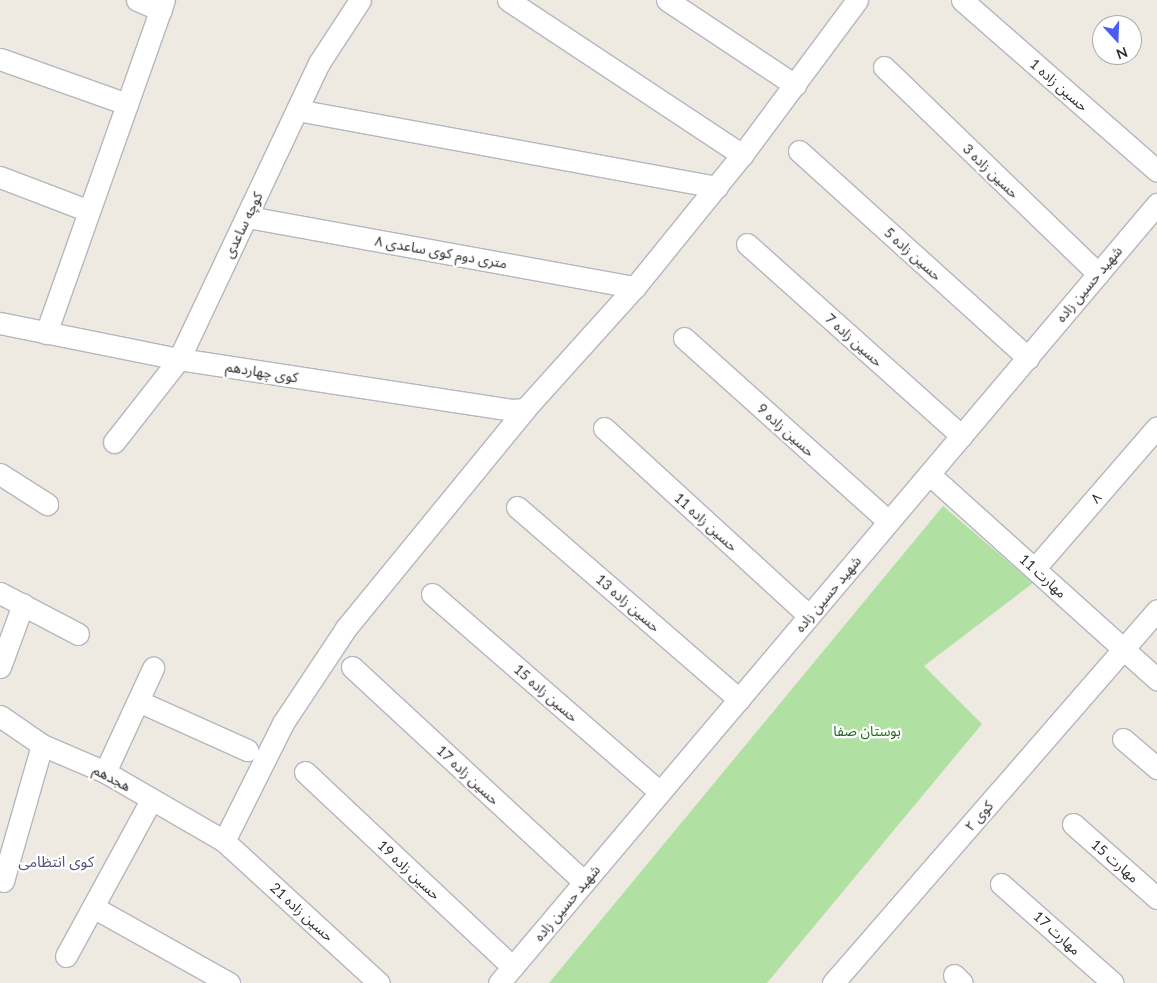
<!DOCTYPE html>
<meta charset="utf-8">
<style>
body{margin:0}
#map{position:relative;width:1157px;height:983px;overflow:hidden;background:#eeeae1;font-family:Lato,"Noto Sans Arabic",sans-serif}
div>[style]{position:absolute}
.green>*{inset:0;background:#b1e1a2}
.roads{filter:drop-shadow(1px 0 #b5b6c0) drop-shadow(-1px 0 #b5b6c0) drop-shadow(0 1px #b5b6c0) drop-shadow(0 -1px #b5b6c0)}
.minor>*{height:21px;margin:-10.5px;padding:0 10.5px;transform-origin:10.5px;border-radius:10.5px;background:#fff}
span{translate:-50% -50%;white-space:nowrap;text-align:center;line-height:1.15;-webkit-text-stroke:4.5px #fff;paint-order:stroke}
.street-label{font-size:14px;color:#2e2e2e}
.park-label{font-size:14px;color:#28691f}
.neighbourhood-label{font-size:15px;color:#50547d}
.north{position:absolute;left:1092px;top:15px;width:50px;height:50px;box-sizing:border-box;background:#fff;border:1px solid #ababab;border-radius:50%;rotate:160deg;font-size:14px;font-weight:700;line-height:20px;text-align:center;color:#2e2e2e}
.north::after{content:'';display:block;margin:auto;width:18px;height:22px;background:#4c5cf1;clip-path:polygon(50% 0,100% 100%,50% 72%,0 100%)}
</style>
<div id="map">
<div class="green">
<i style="clip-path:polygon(943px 506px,1033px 583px,924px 666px,982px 724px,767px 983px,549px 983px)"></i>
</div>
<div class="roads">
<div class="minor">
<i style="left:137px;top:0;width:26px;rotate:23deg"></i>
<i style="left:508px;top:0;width:281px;rotate:33.5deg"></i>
<i style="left:667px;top:0;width:154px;rotate:33.6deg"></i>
<i style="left:962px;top:0;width:259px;rotate:41.2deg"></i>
<i style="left:0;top:59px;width:135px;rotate:19.5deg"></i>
<i style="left:884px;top:67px;width:298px;rotate:44deg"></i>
<i style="left:297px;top:110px;width:427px;rotate:10.4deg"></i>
<i style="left:799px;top:151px;width:309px;rotate:42.1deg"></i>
<i style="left:0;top:177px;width:95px;rotate:20.9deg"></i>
<i style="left:248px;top:217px;width:393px;rotate:10.3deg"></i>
<i style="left:747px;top:244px;width:288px;rotate:41.8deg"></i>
<i style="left:0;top:323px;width:183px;rotate:11.4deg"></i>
<i style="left:179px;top:359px;width:338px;rotate:8.7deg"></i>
<i style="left:513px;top:410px;width:12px;rotate:-5deg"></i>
<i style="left:46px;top:333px;width:353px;rotate:-70.5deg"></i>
<i style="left:684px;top:338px;width:275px;rotate:41.9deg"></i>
<i style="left:604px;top:428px;width:278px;rotate:42.5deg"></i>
<i style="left:114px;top:442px;width:105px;rotate:-51.9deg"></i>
<i style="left:179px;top:359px;width:327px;rotate:-64.7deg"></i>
<i style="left:319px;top:63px;width:75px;rotate:-56.9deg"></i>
<i style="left:0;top:474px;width:56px;rotate:32.6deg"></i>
<i style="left:929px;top:474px;width:307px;rotate:42deg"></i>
<i style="left:517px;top:507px;width:294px;rotate:40.9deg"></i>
<i style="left:1035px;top:568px;width:186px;rotate:-49.1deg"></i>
<i style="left:0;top:593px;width:88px;rotate:27.7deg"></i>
<i style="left:432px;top:594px;width:302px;rotate:41deg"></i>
<i style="left:0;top:667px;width:67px;rotate:-69.9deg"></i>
<i style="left:352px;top:667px;width:316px;rotate:42.8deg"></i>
<i style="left:138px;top:701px;width:120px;rotate:24.2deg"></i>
<i style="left:0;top:716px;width:51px;rotate:34.6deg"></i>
<i style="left:42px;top:745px;width:69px;rotate:23.2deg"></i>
<i style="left:105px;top:772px;width:138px;rotate:30.1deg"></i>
<i style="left:224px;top:841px;width:210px;rotate:42.5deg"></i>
<i style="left:1123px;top:739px;width:45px;rotate:40.5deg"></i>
<i style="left:105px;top:772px;width:115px;rotate:-65.2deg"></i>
<i style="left:305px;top:772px;width:285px;rotate:43.2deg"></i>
<i style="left:1073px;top:824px;width:112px;rotate:41.4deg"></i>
<i style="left:224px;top:841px;width:132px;rotate:-63.4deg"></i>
<i style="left:283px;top:723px;width:114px;rotate:-56.4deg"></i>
<i style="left:346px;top:628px;width:283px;rotate:-50.7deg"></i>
<i style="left:525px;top:409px;width:164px;rotate:-48deg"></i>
<i style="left:635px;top:287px;width:170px;rotate:-51deg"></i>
<i style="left:742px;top:155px;width:193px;rotate:-53.4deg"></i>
<i style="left:3px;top:881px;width:141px;rotate:-74deg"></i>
<i style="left:1001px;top:884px;width:149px;rotate:41.5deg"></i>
<i style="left:93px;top:907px;width:156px;rotate:29.2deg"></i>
<i style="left:66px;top:956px;width:178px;rotate:-61.4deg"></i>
<i style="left:954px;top:975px;width:11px;rotate:45deg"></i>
<i style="left:499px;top:983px;width:1020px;rotate:-49.81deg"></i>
<i style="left:833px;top:983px;width:494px;rotate:-49deg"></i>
</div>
</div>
<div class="street-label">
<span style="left:1059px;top:85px;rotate:41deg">حسین زاده 1</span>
<span style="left:991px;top:171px;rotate:44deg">حسین زاده 3</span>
<span style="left:243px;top:225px;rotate:-64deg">کوچه ساعدی</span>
<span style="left:441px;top:252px;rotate:10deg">۸ متری دوم کوی ساعدی</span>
<span style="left:913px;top:254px;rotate:42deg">حسین زاده 5</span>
<span style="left:1089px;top:284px;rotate:-50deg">شهید حسین زاده</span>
<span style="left:854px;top:340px;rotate:42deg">حسین زاده 7</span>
<span style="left:262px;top:372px;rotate:9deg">کوی چهاردهم</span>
<span style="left:786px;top:430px;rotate:42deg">حسین زاده 9</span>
<span style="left:1096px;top:498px;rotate:-49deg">۸</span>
<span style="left:706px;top:522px;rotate:42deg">حسین زاده 11</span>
<span style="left:1043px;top:576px;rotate:42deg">مهارت 11</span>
<span style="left:828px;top:594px;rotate:-50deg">شهید حسین زاده</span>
<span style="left:628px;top:603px;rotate:41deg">حسین زاده 13</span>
<span style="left:546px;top:693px;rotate:41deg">حسین زاده 15</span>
<span style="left:468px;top:775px;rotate:43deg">حسین زاده 17</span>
<span style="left:112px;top:778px;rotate:28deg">هجدهم</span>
<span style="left:979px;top:816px;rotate:-49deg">کوی ۲</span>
<span style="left:1115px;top:861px;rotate:41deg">مهارت 15</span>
<span style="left:409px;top:870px;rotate:43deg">حسین زاده 19</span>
<span style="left:567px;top:903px;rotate:-50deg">شهید حسین زاده</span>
<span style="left:302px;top:912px;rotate:42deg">حسین زاده 21</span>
<span style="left:1057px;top:933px;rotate:42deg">مهارت 17</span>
</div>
<div class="park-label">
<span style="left:867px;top:731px">بوستان صفا</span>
</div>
<div class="neighbourhood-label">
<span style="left:56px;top:862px">کوی انتظامی</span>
</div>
<div class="north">N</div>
</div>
